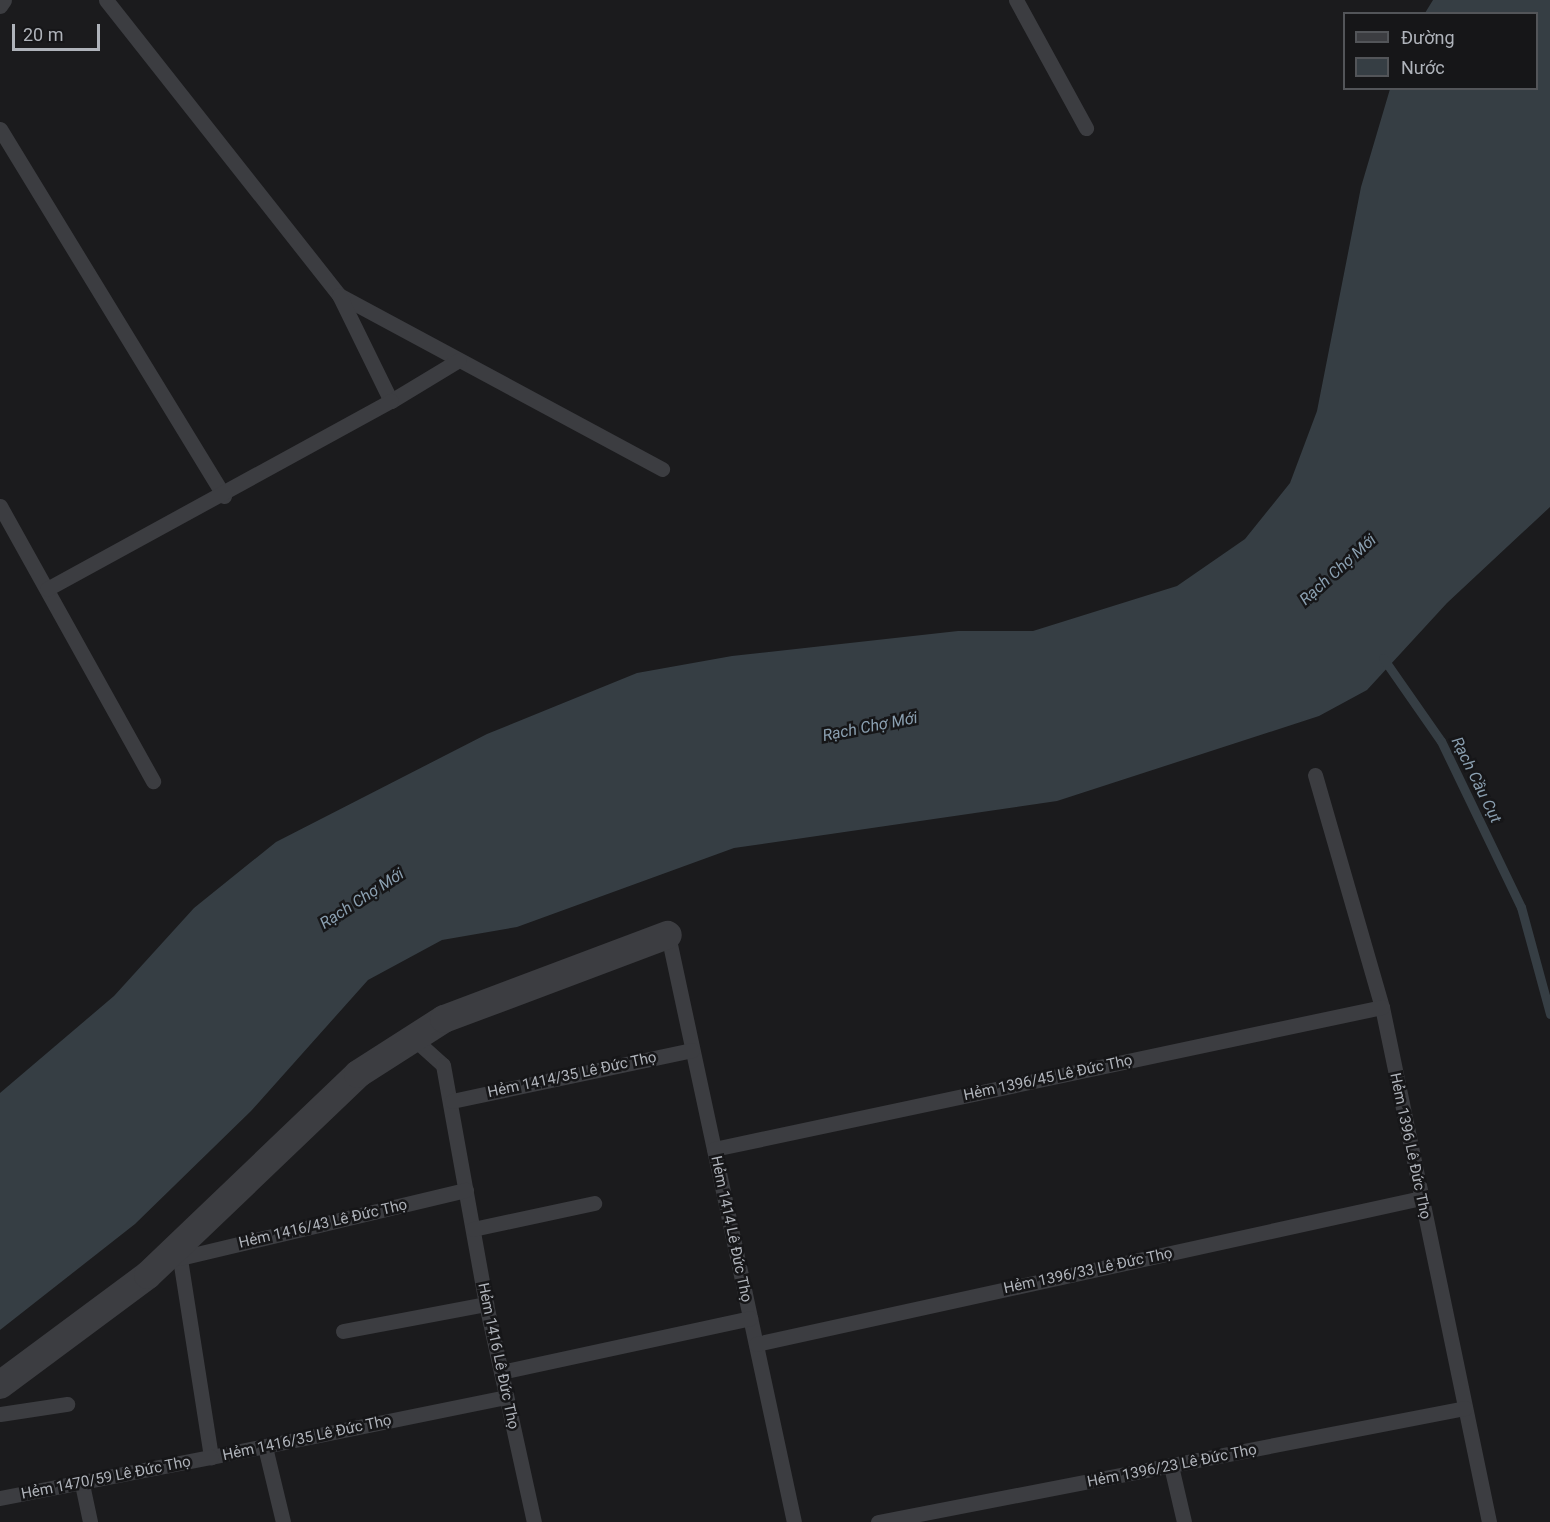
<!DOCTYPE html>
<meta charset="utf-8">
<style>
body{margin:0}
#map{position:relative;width:1550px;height:1522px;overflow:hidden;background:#1b1b1d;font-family:Roboto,sans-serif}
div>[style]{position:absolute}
.water>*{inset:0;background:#363e44}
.stream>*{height:9px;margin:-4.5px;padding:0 4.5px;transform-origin:4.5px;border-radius:4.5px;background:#363e44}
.service>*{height:15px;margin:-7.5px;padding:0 7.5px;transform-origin:7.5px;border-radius:7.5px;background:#3c3d41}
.minor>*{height:28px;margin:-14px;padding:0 14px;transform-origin:14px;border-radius:14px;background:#3c3d41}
span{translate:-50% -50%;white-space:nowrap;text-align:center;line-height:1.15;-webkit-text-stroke:5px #161618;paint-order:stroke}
.street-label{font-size:15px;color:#afb3ba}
.water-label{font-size:16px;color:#8ba0b1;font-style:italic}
.legend{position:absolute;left:1343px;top:12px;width:195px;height:78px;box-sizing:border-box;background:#161618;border:2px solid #535559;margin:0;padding:8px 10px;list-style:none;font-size:18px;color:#afb3ba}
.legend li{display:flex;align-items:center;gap:12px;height:30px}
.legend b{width:30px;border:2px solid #535559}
.scale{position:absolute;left:12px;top:24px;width:88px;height:27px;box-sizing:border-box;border:3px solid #afb3ba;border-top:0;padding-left:8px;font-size:18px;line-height:21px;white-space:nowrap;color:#afb3ba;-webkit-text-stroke:4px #161618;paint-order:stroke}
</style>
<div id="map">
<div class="water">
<i style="clip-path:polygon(1433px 0,1550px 0,1550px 507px,1447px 603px,1367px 690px,1319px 716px,1057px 801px,734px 848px,517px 927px,442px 940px,368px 980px,251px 1111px,135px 1224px,0 1330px,0 1093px,114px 996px,194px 908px,276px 842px,487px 734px,637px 673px,732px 656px,958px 631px,1033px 631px,1177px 586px,1245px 539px,1290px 483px,1317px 411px,1361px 187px,1390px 89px,1536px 88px,1536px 14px,1425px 13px)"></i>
</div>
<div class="stream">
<i style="left:1383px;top:658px;width:101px;rotate:55.1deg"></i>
<i style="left:1441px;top:741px;width:184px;rotate:64.3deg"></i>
<i style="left:1521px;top:907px;width:111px;rotate:74.8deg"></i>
</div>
<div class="service">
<i style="left:106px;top:0;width:376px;rotate:51.7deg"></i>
<i style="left:339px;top:295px;width:367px;rotate:28.3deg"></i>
<i style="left:1016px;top:0;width:146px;rotate:61.3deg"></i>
<i style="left:0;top:6px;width:7px;rotate:-56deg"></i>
<i style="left:0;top:129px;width:430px;rotate:58.6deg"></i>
<i style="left:339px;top:295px;width:118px;rotate:63.9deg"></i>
<i style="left:391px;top:401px;width:79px;rotate:-31.1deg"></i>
<i style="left:0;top:506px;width:315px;rotate:60.9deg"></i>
<i style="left:47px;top:589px;width:392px;rotate:-28.7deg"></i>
<i style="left:1315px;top:775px;width:241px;rotate:73.9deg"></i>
<i style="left:1382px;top:1007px;width:526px;rotate:78.26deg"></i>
<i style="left:668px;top:935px;width:600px;rotate:77.89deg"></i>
<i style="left:413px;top:1038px;width:40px;rotate:42deg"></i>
<i style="left:443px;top:1065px;width:243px;rotate:79.8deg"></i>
<i style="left:486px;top:1304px;width:223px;rotate:77.6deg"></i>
<i style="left:452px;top:1101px;width:245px;rotate:-12deg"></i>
<i style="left:714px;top:1149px;width:683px;rotate:-12deg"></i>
<i style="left:473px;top:1229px;width:124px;rotate:-12.1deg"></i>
<i style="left:178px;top:1246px;width:214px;rotate:81.1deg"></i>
<i style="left:211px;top:1457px;width:301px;rotate:-11.5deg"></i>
<i style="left:180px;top:1258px;width:294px;rotate:-13.4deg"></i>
<i style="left:343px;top:1331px;width:146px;rotate:-10.7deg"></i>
<i style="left:756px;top:1344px;width:681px;rotate:-12.38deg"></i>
<i style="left:501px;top:1372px;width:255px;rotate:-12.2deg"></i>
<i style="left:0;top:1414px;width:68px;rotate:-8.5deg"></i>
<i style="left:265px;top:1447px;width:77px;rotate:76.5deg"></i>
<i style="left:1171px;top:1466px;width:57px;rotate:76.9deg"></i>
<i style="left:82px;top:1484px;width:39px;rotate:78deg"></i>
<i style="left:0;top:1498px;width:215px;rotate:-11deg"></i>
<i style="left:878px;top:1522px;width:598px;rotate:-10.99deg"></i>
</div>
<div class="minor">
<i style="left:0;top:1385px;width:184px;rotate:-36.6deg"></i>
<i style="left:148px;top:1275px;width:291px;rotate:-43.7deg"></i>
<i style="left:358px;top:1074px;width:102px;rotate:-32.6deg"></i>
<i style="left:444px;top:1019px;width:239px;rotate:-20.6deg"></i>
</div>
<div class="street-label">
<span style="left:572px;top:1075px;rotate:-12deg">Hẻm 1414/35 Lê Đức Thọ</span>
<span style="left:1048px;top:1078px;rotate:-12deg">Hẻm 1396/45 Lê Đức Thọ</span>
<span style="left:1410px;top:1146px;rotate:78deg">Hẻm 1396 Lê Đức Thọ</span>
<span style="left:323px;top:1224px;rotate:-13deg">Hẻm 1416/43 Lê Đức Thọ</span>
<span style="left:731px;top:1229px;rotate:78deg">Hẻm 1414 Lê Đức Thọ</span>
<span style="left:1088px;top:1271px;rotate:-12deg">Hẻm 1396/33 Lê Đức Thọ</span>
<span style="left:498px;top:1356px;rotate:78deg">Hẻm 1416 Lê Đức Thọ</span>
<span style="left:307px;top:1438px;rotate:-12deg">Hẻm 1416/35 Lê Đức Thọ</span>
<span style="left:1172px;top:1466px;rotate:-11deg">Hẻm 1396/23 Lê Đức Thọ</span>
<span style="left:106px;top:1478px;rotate:-11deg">Hẻm 1470/59 Lê Đức Thọ</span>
</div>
<div class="water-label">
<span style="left:1338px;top:570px;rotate:-42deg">Rạch Chợ Mới</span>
<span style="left:870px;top:727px;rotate:-11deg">Rạch Chợ Mới</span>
<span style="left:1476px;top:780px;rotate:64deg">Rạch Cầu Cụt</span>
<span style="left:362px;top:899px;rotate:-33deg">Rạch Chợ Mới</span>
</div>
<ul class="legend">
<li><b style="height:8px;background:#3c3d41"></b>Đường</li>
<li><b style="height:16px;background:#363e44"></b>Nước</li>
</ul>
<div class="scale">20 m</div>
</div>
